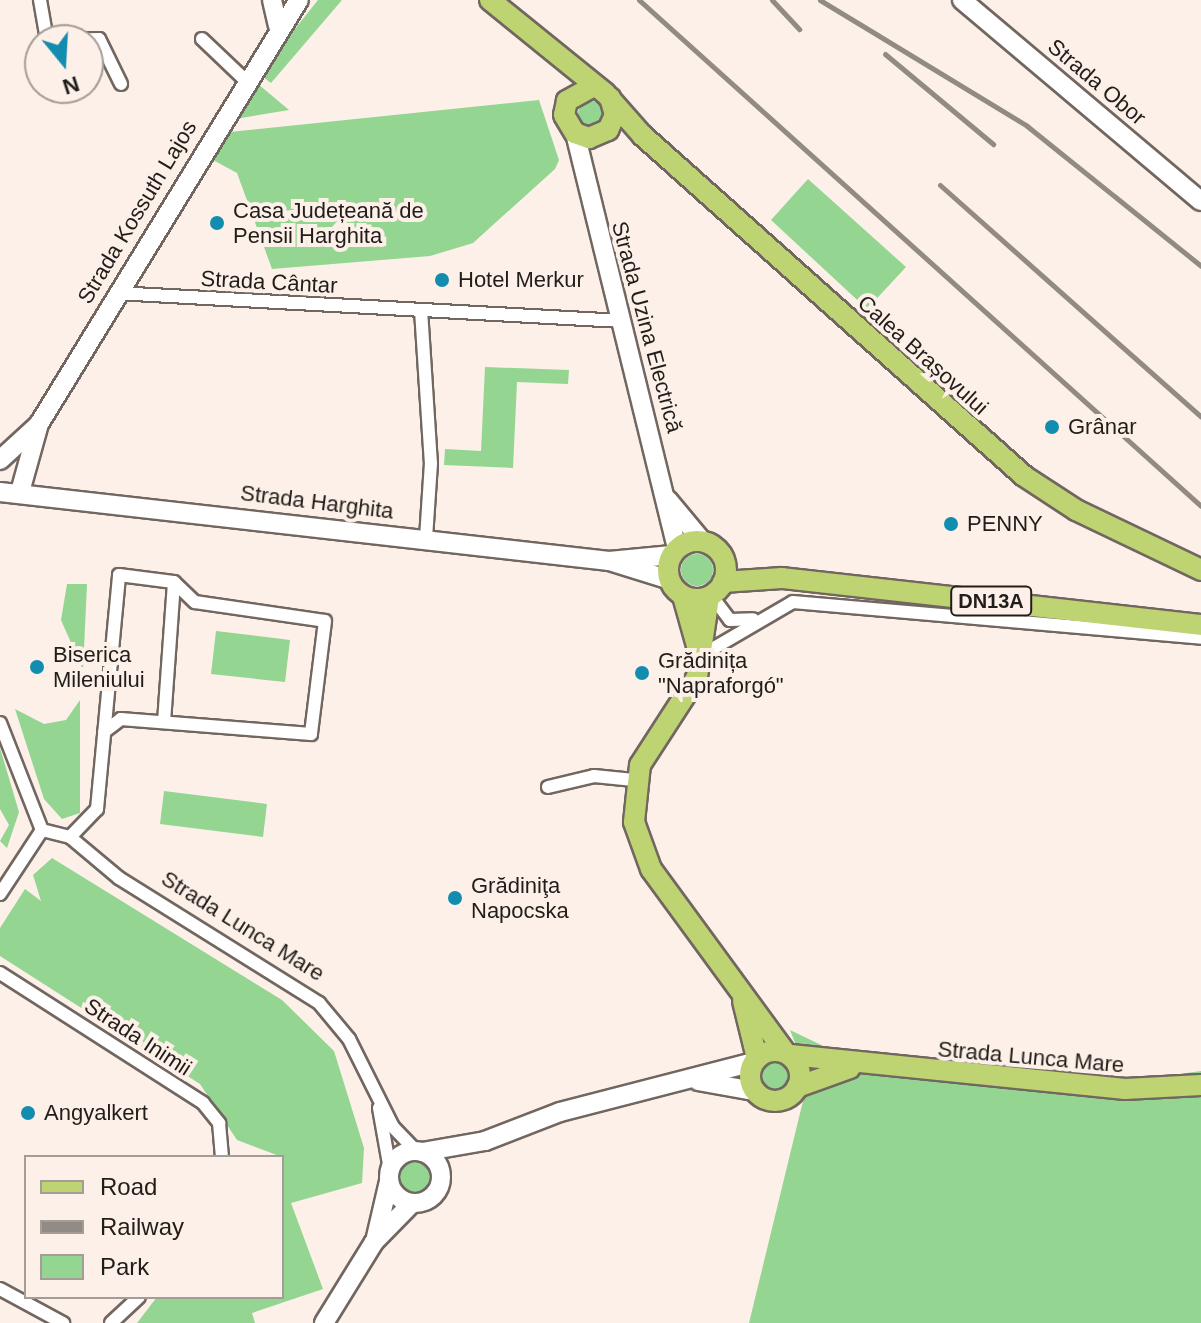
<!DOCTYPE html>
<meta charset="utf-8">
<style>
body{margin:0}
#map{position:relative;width:1201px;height:1323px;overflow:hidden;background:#fcf0e8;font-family:Arial,sans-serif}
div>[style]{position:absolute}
.green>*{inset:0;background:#93d591}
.round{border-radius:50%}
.roads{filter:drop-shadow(2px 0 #716760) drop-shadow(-2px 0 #716760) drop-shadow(0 2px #716760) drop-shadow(0 -2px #716760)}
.street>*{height:12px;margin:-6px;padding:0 6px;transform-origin:6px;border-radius:6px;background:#fff}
.secondary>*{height:18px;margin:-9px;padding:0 9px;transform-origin:9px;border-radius:9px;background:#fff}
.secondary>.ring{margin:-9px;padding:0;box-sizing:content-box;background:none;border:18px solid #fff;border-radius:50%}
.primary>*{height:20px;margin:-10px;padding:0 10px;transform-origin:10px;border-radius:10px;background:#bed371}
.primary>.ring{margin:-10px;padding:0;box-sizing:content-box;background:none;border:20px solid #bed371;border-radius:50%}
.rail>*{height:5px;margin:-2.5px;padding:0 2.5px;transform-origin:2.5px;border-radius:2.5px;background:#928a85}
.dots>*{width:22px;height:22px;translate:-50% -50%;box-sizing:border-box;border:4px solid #fcf0e8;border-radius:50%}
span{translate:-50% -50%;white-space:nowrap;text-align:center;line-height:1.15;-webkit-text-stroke:8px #fcf0e8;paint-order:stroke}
.shield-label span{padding:2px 6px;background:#fcf0e8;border:2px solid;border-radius:6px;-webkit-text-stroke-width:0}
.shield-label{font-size:20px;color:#211d1a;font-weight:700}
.street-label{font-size:22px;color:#211d1a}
.poi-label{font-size:22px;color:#211d1a}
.left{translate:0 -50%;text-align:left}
.legend{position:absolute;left:24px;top:1155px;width:260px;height:144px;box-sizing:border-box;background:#fcf0e8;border:2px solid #a49c96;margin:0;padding:10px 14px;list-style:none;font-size:24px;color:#211d1a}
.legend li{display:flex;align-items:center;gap:16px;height:40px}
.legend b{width:40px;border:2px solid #a49c96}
.north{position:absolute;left:24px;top:24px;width:80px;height:80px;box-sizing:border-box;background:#fcf0e8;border:2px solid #a49c96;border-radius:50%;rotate:162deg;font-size:22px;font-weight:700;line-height:32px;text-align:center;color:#211d1a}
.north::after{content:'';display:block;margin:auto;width:28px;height:36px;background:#138daf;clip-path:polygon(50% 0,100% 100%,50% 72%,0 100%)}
</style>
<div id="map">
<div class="green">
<i style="clip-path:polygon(318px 0,342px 0,271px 83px,259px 74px)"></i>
<i style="clip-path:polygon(258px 84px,289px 110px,235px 119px)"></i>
<i style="clip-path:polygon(539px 100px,559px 160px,555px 169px,473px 243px,430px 256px,272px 269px,237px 173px,213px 160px,230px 132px)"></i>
<i class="round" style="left:578px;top:101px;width:26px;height:26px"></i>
<i style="clip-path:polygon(808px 179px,906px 267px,867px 309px,771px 220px)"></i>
<i style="clip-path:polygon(485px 367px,569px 370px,568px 384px,517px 382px,513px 468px,444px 465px,445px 449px,481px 451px)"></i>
<i class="round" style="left:681px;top:554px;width:32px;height:32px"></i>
<i style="clip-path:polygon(67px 584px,87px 584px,83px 670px,61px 620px)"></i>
<i style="clip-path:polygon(216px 631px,290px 640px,285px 682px,211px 674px)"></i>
<i style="clip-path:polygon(80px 700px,80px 813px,62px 819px,44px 799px,15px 709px,44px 724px,66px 720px)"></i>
<i style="clip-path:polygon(0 748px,19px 812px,7px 848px,0 841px,9px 825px,0 809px)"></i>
<i style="clip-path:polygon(164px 791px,267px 804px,263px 837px,160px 824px)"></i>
<i style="clip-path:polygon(52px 858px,282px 1000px,334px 1051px,364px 1148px,362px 1183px,291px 1203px,323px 1289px,252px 1313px,255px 1323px,137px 1323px,157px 1297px,282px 1297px,282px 1157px,237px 1140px,200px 1084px,0 956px,0 928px,25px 889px,41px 901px,33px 875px)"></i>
<i style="clip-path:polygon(790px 1030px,842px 1055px,1138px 1080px,1201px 1071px,1201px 1323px,749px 1323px,803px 1101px,806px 1071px)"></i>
<i class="round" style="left:758px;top:1058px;width:36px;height:36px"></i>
<i class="round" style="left:398px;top:1161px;width:34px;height:34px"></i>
</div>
<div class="roads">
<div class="street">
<i style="left:40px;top:0;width:41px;rotate:80.1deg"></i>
<i style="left:202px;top:39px;width:59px;rotate:43.6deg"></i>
<i style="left:51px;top:40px;width:48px;rotate:-1.2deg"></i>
<i style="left:99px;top:39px;width:50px;rotate:63.9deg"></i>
<i style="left:116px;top:293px;width:506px;rotate:3.17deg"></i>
<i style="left:421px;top:310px;width:153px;rotate:86.3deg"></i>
<i style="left:431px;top:463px;width:76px;rotate:93.8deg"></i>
<i style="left:711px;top:595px;width:31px;rotate:53deg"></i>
<i style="left:730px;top:620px;width:23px;rotate:-2deg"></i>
<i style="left:702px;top:655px;width:105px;rotate:-30.2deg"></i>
<i style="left:793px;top:602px;width:410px;rotate:5deg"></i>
<i style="left:164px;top:722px;width:140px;rotate:-85.9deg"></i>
<i style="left:0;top:723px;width:115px;rotate:68.6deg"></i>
<i style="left:548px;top:787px;width:47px;rotate:-13.4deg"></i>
<i style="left:594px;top:776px;width:40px;rotate:5.7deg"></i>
<i style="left:42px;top:830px;width:29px;rotate:14deg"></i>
<i style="left:70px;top:837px;width:64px;rotate:39.9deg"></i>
<i style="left:119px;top:878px;width:236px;rotate:32deg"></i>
<i style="left:319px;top:1003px;width:47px;rotate:50.2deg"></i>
<i style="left:349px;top:1039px;width:98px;rotate:63.4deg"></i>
<i style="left:393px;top:1127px;width:33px;rotate:46deg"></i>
<i style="left:70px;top:837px;width:39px;rotate:-46deg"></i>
<i style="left:97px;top:809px;width:235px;rotate:-84.6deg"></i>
<i style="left:119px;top:575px;width:55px;rotate:7.3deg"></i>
<i style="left:174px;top:582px;width:29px;rotate:44deg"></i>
<i style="left:195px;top:602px;width:131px;rotate:8.3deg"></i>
<i style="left:325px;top:621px;width:114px;rotate:97.1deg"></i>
<i style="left:311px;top:734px;width:191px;rotate:-175.5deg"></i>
<i style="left:121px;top:719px;width:21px;rotate:143deg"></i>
<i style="left:0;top:894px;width:77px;rotate:-56.7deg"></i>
<i style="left:0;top:973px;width:241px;rotate:32.6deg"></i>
<i style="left:203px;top:1103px;width:26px;rotate:51deg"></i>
<i style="left:219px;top:1123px;width:34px;rotate:85deg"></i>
<i style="left:379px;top:1108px;width:63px;rotate:79.9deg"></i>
<i style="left:0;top:1289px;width:72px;rotate:28.4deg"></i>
<i style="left:111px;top:1323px;width:38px;rotate:-43deg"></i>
</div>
<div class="secondary">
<i style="left:272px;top:0;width:26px;rotate:77deg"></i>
<i style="left:962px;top:0;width:312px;rotate:40.1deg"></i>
<i style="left:575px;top:133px;width:428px;rotate:76.2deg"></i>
<i style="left:0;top:460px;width:50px;rotate:-42.6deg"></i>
<i style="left:0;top:492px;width:613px;rotate:6.46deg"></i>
<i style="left:609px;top:561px;width:63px;rotate:-5.4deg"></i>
<i style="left:20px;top:492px;width:71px;rotate:-74.4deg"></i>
<i style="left:39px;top:424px;width:497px;rotate:-58.5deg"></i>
<i style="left:668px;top:500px;width:55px;rotate:50.2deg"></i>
<i style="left:609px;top:561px;width:64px;rotate:17.3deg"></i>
<i style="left:698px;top:1081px;width:57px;rotate:10.1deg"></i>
<i class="ring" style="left:389px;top:1151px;width:34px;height:34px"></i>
<i style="left:422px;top:1152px;width:64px;rotate:-9.9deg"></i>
<i style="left:485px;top:1141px;width:80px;rotate:-21.1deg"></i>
<i style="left:560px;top:1112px;width:200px;rotate:-14.5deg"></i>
<i style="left:376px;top:1237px;width:57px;rotate:-76.9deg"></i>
<i style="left:324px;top:1323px;width:95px;rotate:-58.3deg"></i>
<i style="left:374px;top:1242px;width:54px;rotate:-45.7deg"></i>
</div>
<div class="primary">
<i style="left:490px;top:0;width:148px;rotate:39deg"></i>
<i style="left:605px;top:93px;width:56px;rotate:48.6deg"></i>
<i style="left:642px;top:135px;width:512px;rotate:41.75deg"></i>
<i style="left:1024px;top:476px;width:62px;rotate:33.2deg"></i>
<i style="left:1076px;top:510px;width:139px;rotate:25.6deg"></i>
<i style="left:592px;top:87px;width:29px;rotate:151deg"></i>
<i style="left:567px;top:101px;width:14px;rotate:102deg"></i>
<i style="left:564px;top:115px;width:21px;rotate:59deg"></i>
<i style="left:575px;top:133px;width:15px;rotate:20deg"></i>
<i style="left:589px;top:138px;width:21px;rotate:-23deg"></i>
<i style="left:608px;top:130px;width:17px;rotate:-65deg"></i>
<i style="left:615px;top:115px;width:18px;rotate:-106deg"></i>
<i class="ring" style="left:668px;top:541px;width:38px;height:38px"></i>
<i style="left:723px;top:582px;width:59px;rotate:-3.9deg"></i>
<i style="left:782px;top:578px;width:422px;rotate:6.4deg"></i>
<i style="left:683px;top:596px;width:59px;rotate:74.3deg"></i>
<i style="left:709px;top:597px;width:81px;rotate:98.5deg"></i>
<i style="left:697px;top:677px;width:105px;rotate:122.9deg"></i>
<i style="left:640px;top:765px;width:57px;rotate:96deg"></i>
<i style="left:634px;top:822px;width:50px;rotate:70.1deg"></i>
<i style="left:651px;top:869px;width:227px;rotate:53.8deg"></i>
<i style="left:743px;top:1001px;width:59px;rotate:76.2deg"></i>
<i class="ring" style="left:750px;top:1051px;width:30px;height:30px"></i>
<i style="left:791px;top:1055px;width:336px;rotate:5.8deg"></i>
<i style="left:1125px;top:1089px;width:76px;rotate:-3deg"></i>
<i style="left:797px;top:1087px;width:56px;rotate:-19.7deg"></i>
</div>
</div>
<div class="rail">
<i style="left:639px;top:0;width:756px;rotate:42deg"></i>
<i style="left:772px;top:0;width:40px;rotate:47deg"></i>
<i style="left:820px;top:0;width:242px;rotate:31.3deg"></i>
<i style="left:1027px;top:126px;width:223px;rotate:38.8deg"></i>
<i style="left:885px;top:54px;width:141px;rotate:39.8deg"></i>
<i style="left:940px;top:185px;width:349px;rotate:41.6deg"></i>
</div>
<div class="dots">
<i style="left:217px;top:223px;background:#138daf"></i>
<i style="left:442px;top:280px;background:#138daf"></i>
<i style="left:1052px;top:427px;background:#138daf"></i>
<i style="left:951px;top:524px;background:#138daf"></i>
<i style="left:37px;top:667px;background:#138daf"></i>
<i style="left:642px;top:673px;background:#138daf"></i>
<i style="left:455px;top:898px;background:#138daf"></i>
<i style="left:28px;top:1113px;background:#138daf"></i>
</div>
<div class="shield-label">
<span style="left:991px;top:601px">DN13A</span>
</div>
<div class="street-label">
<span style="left:1097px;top:82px;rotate:40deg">Strada Obor</span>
<span style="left:137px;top:212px;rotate:-59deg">Strada Kossuth Lajos</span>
<span style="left:269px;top:282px;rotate:3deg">Strada Cântar</span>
<span style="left:647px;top:327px;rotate:75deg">Strada Uzina Electrică</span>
<span style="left:923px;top:355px;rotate:42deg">Calea Brașovului</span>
<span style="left:317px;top:502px;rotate:7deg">Strada Harghita</span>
<span style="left:243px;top:926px;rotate:32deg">Strada Lunca Mare</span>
<span style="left:138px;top:1037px;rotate:33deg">Strada Inimii</span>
<span style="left:1031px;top:1057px;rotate:5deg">Strada Lunca Mare</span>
</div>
<div class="poi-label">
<span class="left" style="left:233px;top:223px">Casa Județeană de<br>Pensii Harghita</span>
<span class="left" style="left:458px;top:280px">Hotel Merkur</span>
<span class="left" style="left:1068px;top:427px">Grânar</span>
<span class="left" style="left:967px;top:524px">PENNY</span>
<span class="left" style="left:53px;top:667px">Biserica<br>Mileniului</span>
<span class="left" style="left:658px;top:673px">Grădinița<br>"Napraforgó"</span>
<span class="left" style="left:471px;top:898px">Grădiniţa<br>Napocska</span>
<span class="left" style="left:44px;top:1113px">Angyalkert</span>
</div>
<ul class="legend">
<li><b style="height:10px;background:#bed371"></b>Road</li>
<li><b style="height:10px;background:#928a85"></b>Railway</li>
<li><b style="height:22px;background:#93d591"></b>Park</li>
</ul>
<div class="north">N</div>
</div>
